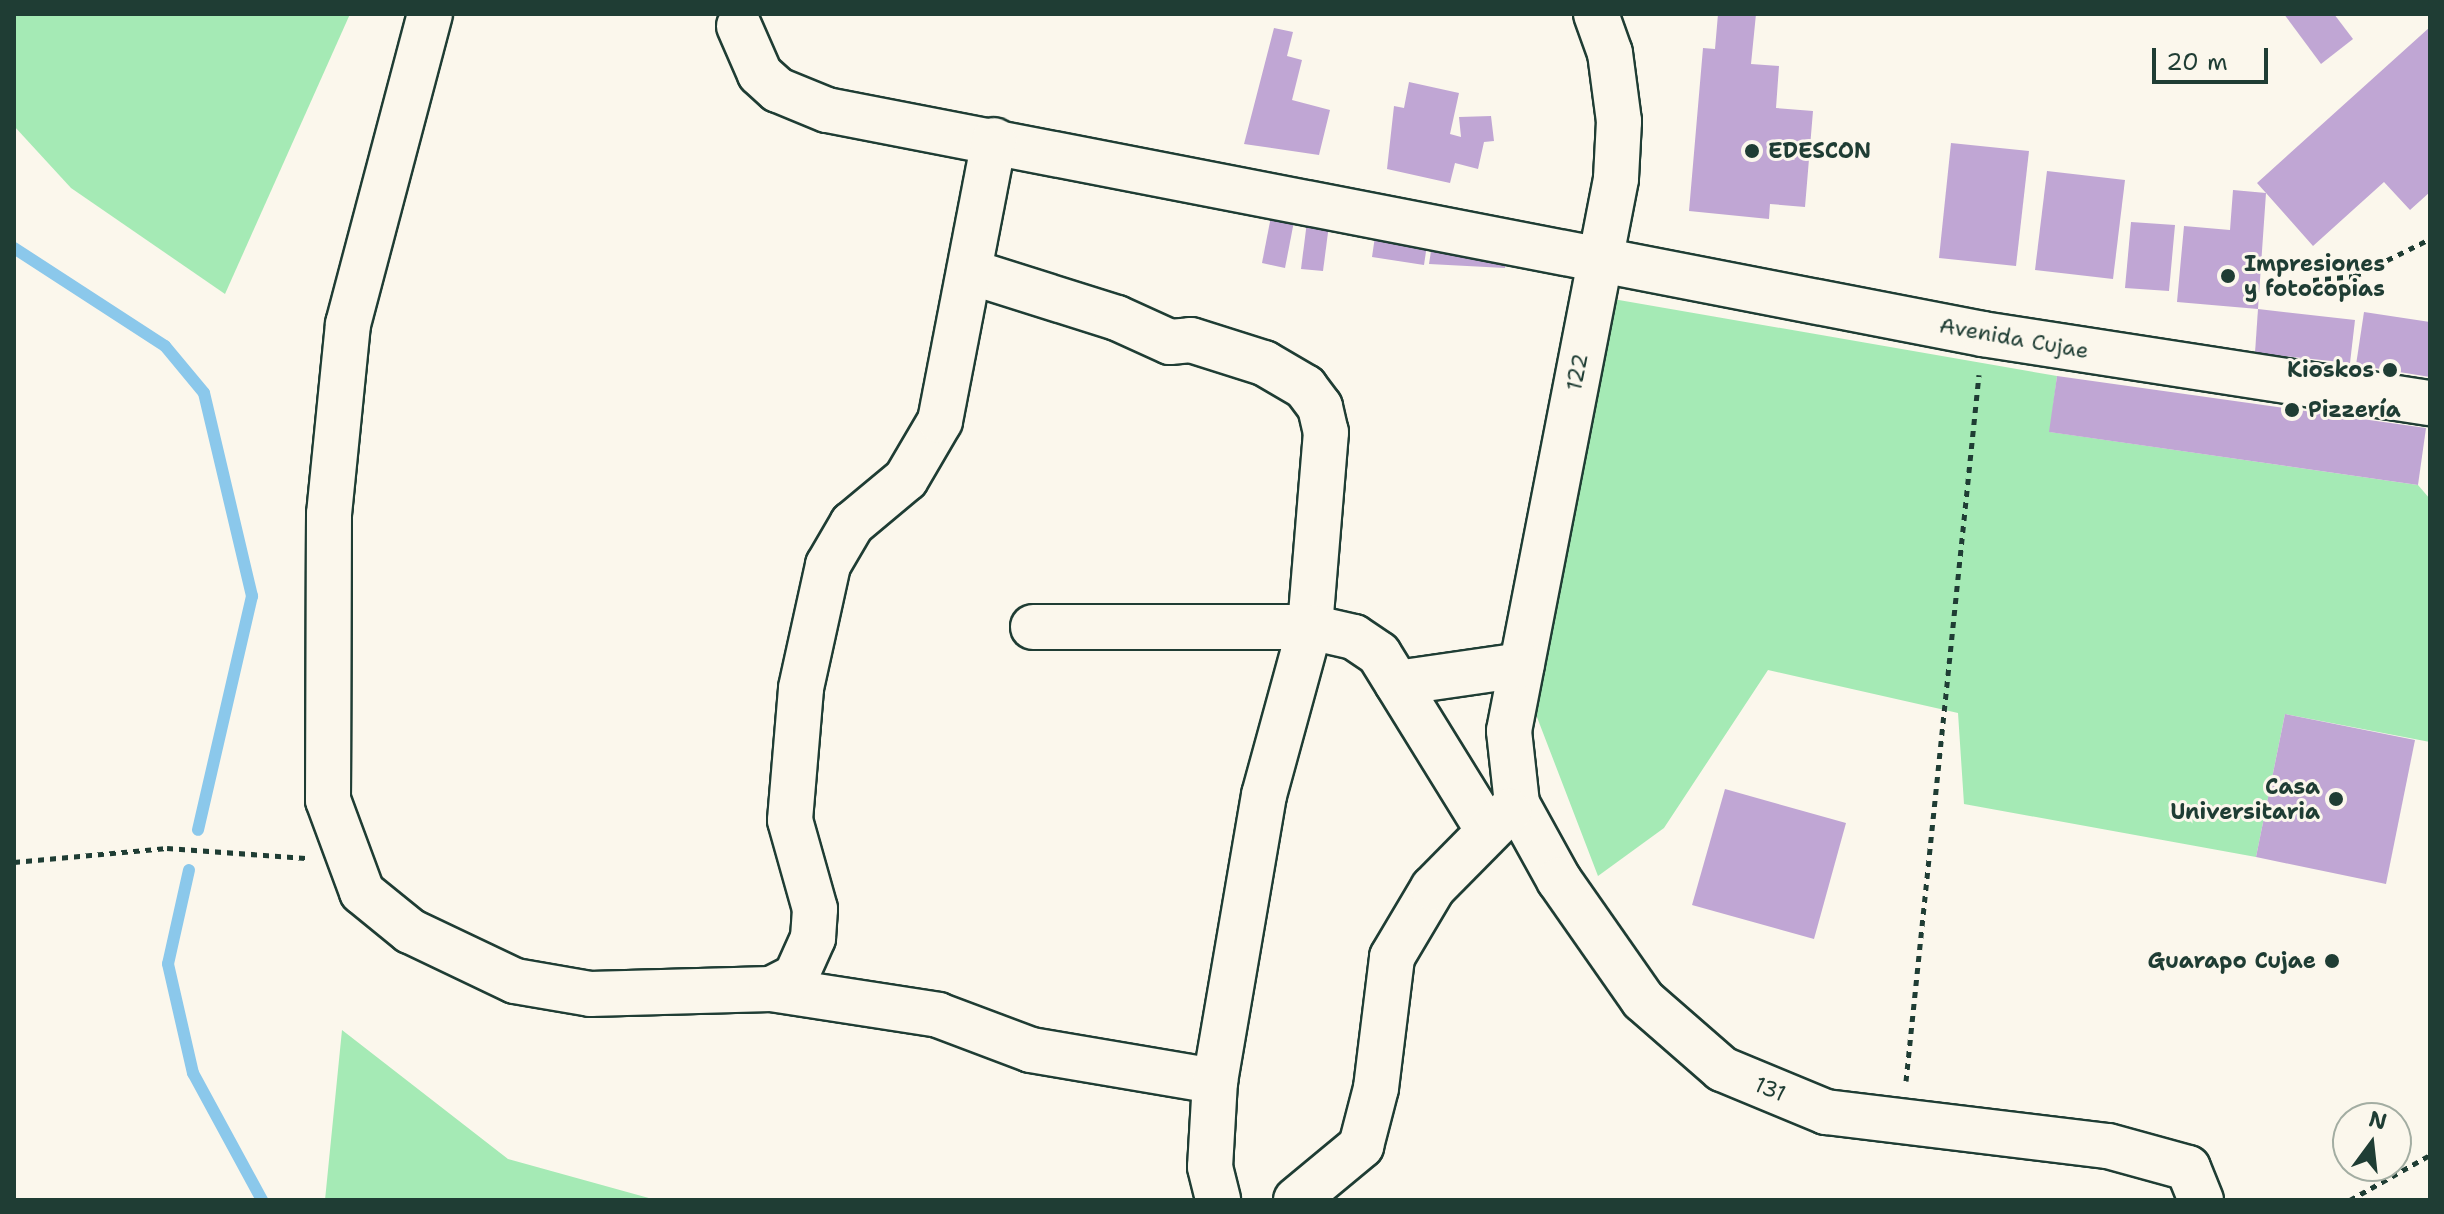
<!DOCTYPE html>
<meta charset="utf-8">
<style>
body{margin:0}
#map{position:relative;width:2444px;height:1214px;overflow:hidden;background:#fbf7ec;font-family:"Shantell Sans",sans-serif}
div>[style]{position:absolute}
.green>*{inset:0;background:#a5eab5}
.stream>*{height:12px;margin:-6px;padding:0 6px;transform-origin:6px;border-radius:6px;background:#8bc8eb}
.building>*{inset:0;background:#c0a6d4}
.path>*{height:5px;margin-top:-2.5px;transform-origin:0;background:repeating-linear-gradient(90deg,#1f3d34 0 6px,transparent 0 12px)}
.roads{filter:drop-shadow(2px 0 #1f3d34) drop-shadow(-2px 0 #1f3d34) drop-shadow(0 2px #1f3d34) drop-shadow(0 -2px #1f3d34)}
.minor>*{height:44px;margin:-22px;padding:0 22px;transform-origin:22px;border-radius:22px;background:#fbf7ec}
.dots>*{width:22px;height:22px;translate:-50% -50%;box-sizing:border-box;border:4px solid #fbf7ec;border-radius:50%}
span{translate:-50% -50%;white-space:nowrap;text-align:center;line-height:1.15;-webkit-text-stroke:6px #fbf7ec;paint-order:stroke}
.poi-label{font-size:22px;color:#1f3d34;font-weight:700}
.left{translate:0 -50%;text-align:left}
.right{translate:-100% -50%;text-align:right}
.street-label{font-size:22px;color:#1f3d34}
.frame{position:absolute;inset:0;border:16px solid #1f3d34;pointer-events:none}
.north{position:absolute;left:2332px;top:1102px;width:80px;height:80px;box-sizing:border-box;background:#fbf7ec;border:2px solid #a3ada2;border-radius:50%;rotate:15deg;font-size:22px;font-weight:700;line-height:32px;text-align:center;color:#1f3d34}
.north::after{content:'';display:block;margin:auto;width:28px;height:36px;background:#1f3d34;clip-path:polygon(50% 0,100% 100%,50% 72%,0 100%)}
.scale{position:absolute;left:2152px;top:48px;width:116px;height:36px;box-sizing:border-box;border:4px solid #1f3d34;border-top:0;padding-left:10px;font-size:24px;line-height:28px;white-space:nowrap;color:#1f3d34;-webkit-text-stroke:6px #fbf7ec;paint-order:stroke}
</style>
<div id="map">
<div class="green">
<i style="clip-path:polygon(14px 14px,350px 14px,225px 294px,71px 188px,14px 126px)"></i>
<i style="clip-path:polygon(1613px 299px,2057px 376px,2050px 432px,2418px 485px,2430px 499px,2430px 742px,2285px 714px,2256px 857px,1964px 804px,1958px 713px,1768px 670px,1664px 828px,1598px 876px,1535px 712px)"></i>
<i style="clip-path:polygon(342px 1030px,508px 1159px,656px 1200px,325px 1200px)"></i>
</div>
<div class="stream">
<i style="left:14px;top:248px;width:180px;rotate:33deg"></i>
<i style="left:165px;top:346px;width:61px;rotate:50.3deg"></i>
<i style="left:204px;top:393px;width:209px;rotate:76.7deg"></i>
<i style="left:252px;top:596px;width:240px;rotate:103deg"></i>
<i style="left:189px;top:870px;width:96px;rotate:102.6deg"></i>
<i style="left:168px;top:964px;width:112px;rotate:77.1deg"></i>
<i style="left:193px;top:1073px;width:145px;rotate:61.5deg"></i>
</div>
<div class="building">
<i style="clip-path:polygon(1718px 14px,1756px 14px,1751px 64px,1779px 66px,1776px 108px,1813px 111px,1805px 207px,1770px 204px,1769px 219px,1689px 211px,1703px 48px,1715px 49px)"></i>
<i style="clip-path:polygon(2284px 14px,2334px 14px,2353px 39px,2321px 64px)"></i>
<i style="clip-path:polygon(2430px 27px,2430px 192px,2410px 210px,2384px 182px,2313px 246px,2266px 193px,2258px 309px,2177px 302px,2184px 226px,2230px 230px,2233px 190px,2266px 193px,2257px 183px)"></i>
<i style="clip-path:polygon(1274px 28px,1293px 32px,1287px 56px,1302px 60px,1292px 100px,1330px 110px,1319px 155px,1244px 144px)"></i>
<i style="clip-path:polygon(1409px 82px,1459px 93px,1450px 134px,1461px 137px,1459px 117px,1491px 116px,1494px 141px,1484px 142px,1478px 169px,1455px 163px,1450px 183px,1387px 169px,1394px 106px,1404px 108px)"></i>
<i style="clip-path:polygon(1951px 143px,2029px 151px,2016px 266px,1939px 258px)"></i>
<i style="clip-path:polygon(2047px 171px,2125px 180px,2113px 279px,2035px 270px)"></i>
<i style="clip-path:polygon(1273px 206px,1296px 211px,1285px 268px,1262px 263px)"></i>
<i style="clip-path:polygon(1308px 214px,1330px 217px,1323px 271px,1301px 269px)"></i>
<i style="clip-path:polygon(2131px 222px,2175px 225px,2169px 291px,2125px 288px)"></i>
<i style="clip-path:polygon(1377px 223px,1429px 231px,1424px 265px,1372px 257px)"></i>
<i style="clip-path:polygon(1433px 238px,1508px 249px,1505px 268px,1429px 264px)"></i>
<i style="clip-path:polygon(2258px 309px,2355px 320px,2350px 363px,2255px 353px)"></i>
<i style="clip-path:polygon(2364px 312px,2430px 322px,2430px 377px,2356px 365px)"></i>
<i style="clip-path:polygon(2057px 376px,2426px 428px,2418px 485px,2049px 432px)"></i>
<i style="clip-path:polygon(2285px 714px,2415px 740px,2386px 884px,2256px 857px)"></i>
<i style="clip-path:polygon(1725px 789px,1846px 823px,1814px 939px,1692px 905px)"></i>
</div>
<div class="path">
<i style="left:2313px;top:280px;width:42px;rotate:-5.4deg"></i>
<i style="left:2355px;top:276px;width:84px;rotate:-26.3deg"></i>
<i style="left:14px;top:862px;width:154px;rotate:-5.2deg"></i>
<i style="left:167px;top:848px;width:139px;rotate:4.1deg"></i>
<i style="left:1906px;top:1081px;width:710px;rotate:-84.1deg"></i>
<i style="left:2350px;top:1200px;width:92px;rotate:-29.4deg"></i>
</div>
<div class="roads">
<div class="minor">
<i style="left:430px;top:14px;width:321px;rotate:104.8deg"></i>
<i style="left:348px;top:324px;width:191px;rotate:95.7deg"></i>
<i style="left:329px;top:514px;width:286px;rotate:90.2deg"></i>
<i style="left:328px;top:800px;width:98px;rotate:69.7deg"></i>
<i style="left:362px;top:892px;width:62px;rotate:39.1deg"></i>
<i style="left:410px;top:931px;width:116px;rotate:25.5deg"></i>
<i style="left:515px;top:981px;width:76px;rotate:9.8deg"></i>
<i style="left:590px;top:994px;width:181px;rotate:-1.6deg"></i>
<i style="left:771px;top:989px;width:169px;rotate:8.8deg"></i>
<i style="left:938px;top:1015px;width:99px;rotate:20.6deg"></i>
<i style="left:1031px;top:1050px;width:187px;rotate:9.6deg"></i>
<i style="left:1596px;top:14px;width:41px;rotate:70.3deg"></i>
<i style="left:1610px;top:53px;width:69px;rotate:82.5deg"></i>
<i style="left:1619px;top:121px;width:58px;rotate:93deg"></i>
<i style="left:1616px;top:179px;width:562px;rotate:100.97deg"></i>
<i style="left:1509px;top:731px;width:73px;rotate:83.7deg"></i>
<i style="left:1517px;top:804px;width:87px;rotate:61.1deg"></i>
<i style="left:1559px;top:880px;width:146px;rotate:55deg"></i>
<i style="left:1643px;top:1000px;width:105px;rotate:41.1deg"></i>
<i style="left:1722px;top:1069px;width:113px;rotate:22.5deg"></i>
<i style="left:1826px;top:1112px;width:284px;rotate:6.9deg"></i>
<i style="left:2108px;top:1146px;width:83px;rotate:15.4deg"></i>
<i style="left:2188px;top:1168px;width:35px;rotate:68deg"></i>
<i style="left:739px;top:26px;width:52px;rotate:66.4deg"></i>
<i style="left:760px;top:74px;width:24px;rotate:42deg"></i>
<i style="left:778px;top:90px;width:53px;rotate:22.2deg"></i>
<i style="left:827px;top:110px;width:1178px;rotate:10.97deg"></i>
<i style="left:1983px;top:334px;width:452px;rotate:8.8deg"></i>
<i style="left:971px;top:272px;width:153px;rotate:17.5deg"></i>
<i style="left:1117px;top:318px;width:58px;rotate:24.4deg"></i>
<i style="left:1170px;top:342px;width:21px;rotate:-5deg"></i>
<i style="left:1191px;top:340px;width:77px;rotate:17.5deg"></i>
<i style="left:1264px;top:363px;width:48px;rotate:30.3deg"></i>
<i style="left:1305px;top:387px;width:25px;rotate:53deg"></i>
<i style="left:1320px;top:407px;width:26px;rotate:77deg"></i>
<i style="left:1326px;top:432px;width:196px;rotate:94.7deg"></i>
<i style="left:1310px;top:627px;width:174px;rotate:105.3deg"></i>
<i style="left:1264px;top:795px;width:290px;rotate:99.7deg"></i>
<i style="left:1215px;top:1081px;width:86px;rotate:93.3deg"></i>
<i style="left:1210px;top:1167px;width:34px;rotate:76deg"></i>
<i style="left:1033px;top:627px;width:277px"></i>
<i style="left:1310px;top:627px;width:45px;rotate:12.8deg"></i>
<i style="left:1354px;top:637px;width:30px;rotate:34deg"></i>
<i style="left:1379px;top:654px;width:206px;rotate:58.3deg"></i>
<i style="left:1397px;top:683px;width:126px;rotate:-8.2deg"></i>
<i style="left:771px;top:989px;width:28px;rotate:-27deg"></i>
<i style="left:796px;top:976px;width:42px;rotate:-65.9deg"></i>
<i style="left:813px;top:938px;width:29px;rotate:-86deg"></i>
<i style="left:815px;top:909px;width:92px;rotate:-105.7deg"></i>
<i style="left:790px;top:820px;width:132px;rotate:-85.2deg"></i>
<i style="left:801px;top:688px;width:126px;rotate:-77.6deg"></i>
<i style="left:828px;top:565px;width:48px;rotate:-59.7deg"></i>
<i style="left:852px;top:524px;width:70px;rotate:-39.8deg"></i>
<i style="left:906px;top:479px;width:67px;rotate:-59.6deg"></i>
<i style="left:940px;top:421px;width:286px;rotate:-79.1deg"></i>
<i style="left:1296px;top:1200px;width:85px;rotate:-39.7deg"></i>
<i style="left:1361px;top:1146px;width:60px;rotate:-75.5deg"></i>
<i style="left:1376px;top:1088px;width:132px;rotate:-83deg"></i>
<i style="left:1392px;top:957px;width:80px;rotate:-59.3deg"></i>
<i style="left:1433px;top:888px;width:108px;rotate:-45.4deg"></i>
</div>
</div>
<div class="dots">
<i style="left:1752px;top:151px;background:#1f3d34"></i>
<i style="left:2228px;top:276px;background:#1f3d34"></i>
<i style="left:2390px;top:370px;background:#1f3d34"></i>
<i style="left:2292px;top:410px;background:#1f3d34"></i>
<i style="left:2336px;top:799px;background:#1f3d34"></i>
<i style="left:2332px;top:961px;background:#1f3d34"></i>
</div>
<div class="poi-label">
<span class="left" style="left:1768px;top:151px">EDESCON</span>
<span class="left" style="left:2244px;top:276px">Impresiones<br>y fotocopias</span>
<span class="right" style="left:2374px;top:370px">Kioskos</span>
<span class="left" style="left:2308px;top:410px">Pizzería</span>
<span class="right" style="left:2320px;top:799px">Casa<br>Universitaria</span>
<span class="right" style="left:2316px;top:961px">Guarapo Cujae</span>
</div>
<div class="street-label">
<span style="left:2014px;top:338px;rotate:10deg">Avenida Cujae</span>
<span style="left:1577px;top:372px;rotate:-79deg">122</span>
<span style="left:1770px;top:1089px;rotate:22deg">131</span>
</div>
<div class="frame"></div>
<div class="north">N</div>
<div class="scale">20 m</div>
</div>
